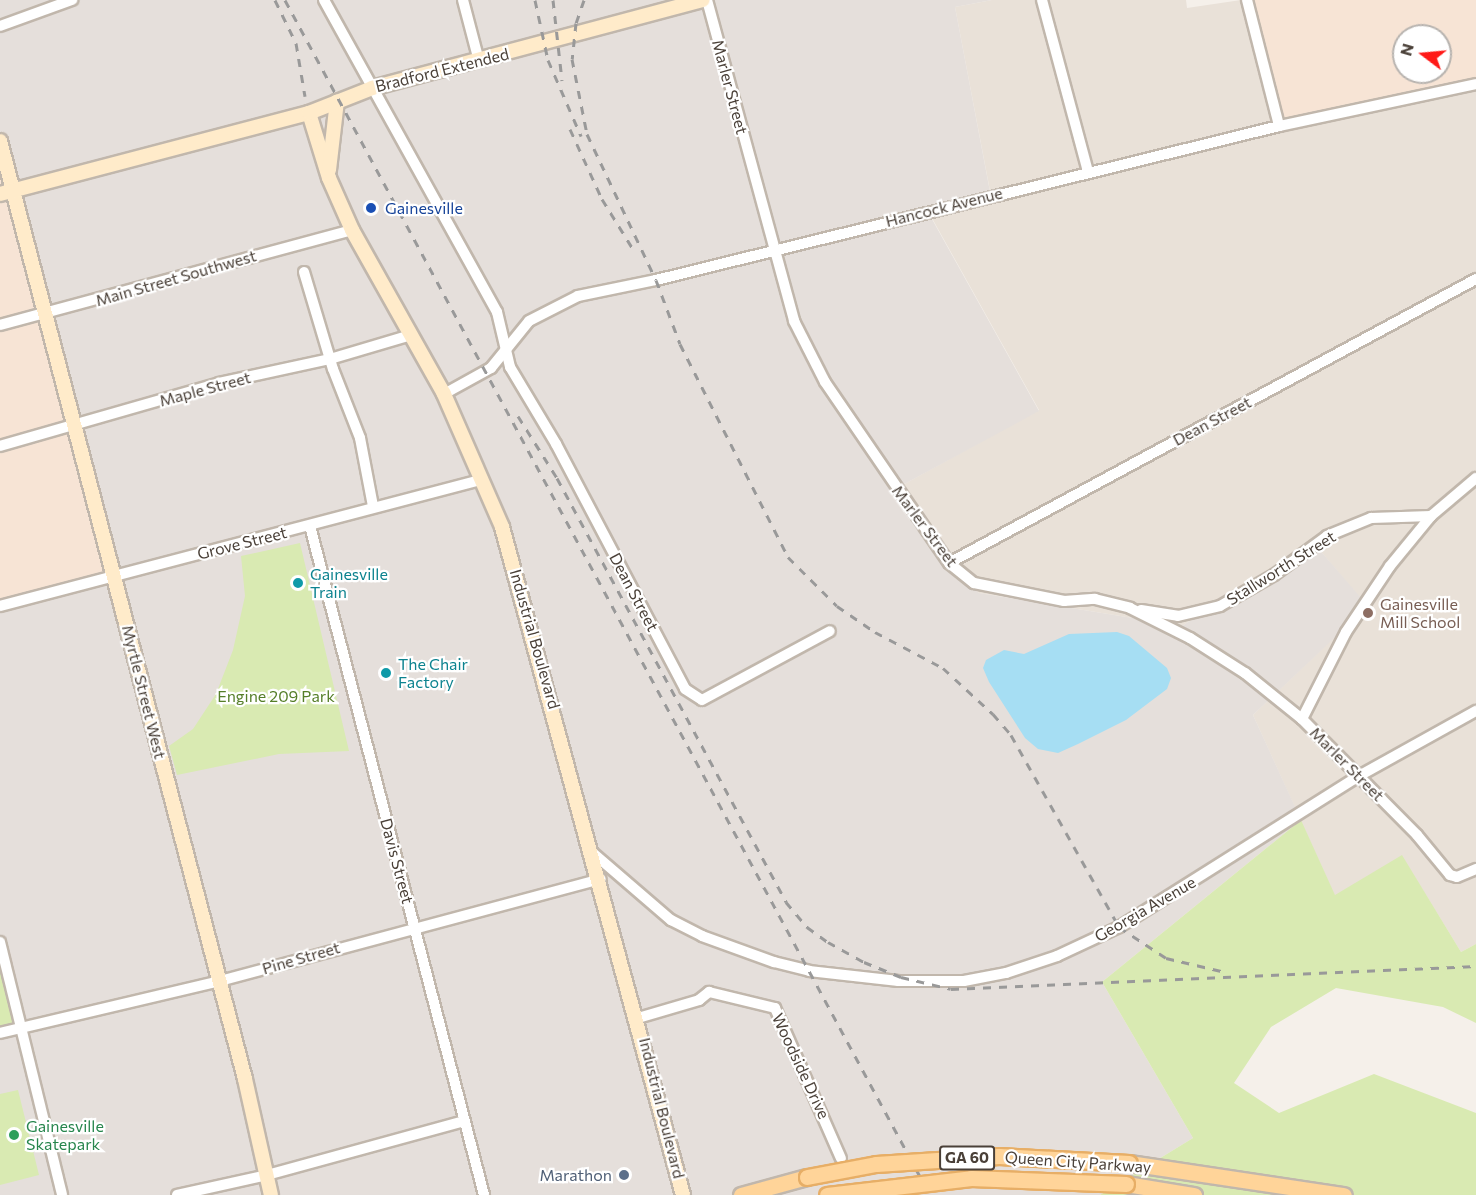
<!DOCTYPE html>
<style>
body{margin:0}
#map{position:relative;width:1476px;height:1195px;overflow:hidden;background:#f5f0ea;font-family:Commissioner,sans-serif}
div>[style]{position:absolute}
.residential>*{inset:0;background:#e9e1d8}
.commercial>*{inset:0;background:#f7e4d5}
.industrial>*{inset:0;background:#e5dfdb}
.green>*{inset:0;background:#d9eab2}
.water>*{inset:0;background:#a6def3}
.roads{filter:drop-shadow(2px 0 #c1b7ac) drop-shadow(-2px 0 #c1b7ac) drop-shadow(0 2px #c1b7ac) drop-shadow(0 -2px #c1b7ac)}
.street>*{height:10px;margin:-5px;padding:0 5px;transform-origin:5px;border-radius:5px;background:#fff}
.secondary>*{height:14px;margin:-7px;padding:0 7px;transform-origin:7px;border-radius:7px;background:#ffebca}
.primary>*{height:15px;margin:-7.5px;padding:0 7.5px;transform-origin:7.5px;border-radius:7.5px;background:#ffd499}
.rail>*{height:3px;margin-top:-1.5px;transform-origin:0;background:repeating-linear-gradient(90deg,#999 0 8px,transparent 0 16px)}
.bridges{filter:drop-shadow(2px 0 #e7ae66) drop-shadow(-2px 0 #e7ae66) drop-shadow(0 2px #e7ae66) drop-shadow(0 -2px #e7ae66)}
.primary-bridge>*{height:15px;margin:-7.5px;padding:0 7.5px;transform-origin:7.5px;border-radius:7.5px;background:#ffd499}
.dots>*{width:16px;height:16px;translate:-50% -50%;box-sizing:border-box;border:3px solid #fff;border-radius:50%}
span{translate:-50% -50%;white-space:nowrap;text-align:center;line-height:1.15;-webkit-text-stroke:4.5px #fff;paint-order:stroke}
.shield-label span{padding:2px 4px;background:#fff;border:2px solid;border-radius:4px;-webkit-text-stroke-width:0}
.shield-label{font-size:15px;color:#4a4038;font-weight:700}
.street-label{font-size:16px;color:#4a4038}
.transit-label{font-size:16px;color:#164399}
.left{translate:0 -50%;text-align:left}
.culture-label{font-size:16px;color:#0d838f}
.education-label{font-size:16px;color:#785e54}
.park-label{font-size:16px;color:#557e28}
.leisure-label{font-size:16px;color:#27864d}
.service-label{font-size:16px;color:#4e5e75}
.right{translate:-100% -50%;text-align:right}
.north{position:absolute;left:1392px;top:24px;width:60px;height:60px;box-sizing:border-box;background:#fff;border:2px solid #b7b3af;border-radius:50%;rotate:286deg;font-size:16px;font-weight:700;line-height:24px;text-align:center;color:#4a4038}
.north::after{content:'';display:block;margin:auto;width:21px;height:27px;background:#ff1917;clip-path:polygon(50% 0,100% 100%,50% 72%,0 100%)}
</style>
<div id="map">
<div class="residential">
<i style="clip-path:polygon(992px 0,1186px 0,1187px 8px,1241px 0,1275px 131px,1476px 84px,1476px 944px,1461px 952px,1402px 856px,1335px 896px,1253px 715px,1367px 606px,1312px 541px,1182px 626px,979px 593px,942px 563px,897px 488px,1039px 410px,928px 211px,991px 196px,955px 7px)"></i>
</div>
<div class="commercial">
<i style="clip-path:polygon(evenodd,1241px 0,1476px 0,1476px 84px,1275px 131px,1241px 0,1404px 36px,1440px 36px,1440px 72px,1404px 72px,1404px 36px)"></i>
<i style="clip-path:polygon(0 152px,111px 583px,0 609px)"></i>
</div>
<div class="industrial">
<i style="clip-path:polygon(0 0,992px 0,955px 7px,991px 197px,928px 212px,1039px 411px,897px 488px,942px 563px,979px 593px,1182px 626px,1312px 541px,1368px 606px,1253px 715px,1301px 820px,1102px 982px,1193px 1138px,1100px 1195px,0 1195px,0 1032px,23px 1029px,0 942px,0 609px,110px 583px,0 152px)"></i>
</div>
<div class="green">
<i style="clip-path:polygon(300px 543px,349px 751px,279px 754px,177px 775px,169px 746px,193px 729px,216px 694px,233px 650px,245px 596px,241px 556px)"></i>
<i style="clip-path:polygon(1301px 820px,1335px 895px,1402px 855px,1461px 952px,1476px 944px,1476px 1023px,1443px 1007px,1336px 988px,1271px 1027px,1234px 1083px,1279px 1113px,1374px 1074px,1476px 1113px,1476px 1195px,1100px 1195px,1193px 1138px,1102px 982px)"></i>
<i style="clip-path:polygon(0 967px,15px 1022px,0 1028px)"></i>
<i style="clip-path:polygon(18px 1090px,39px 1175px,0 1185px,0 1094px)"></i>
</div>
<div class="water">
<i style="clip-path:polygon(1117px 632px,1129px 636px,1167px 668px,1171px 678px,1167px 689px,1126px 720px,1078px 744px,1058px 753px,1038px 749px,1025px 738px,989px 682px,983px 668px,986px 660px,1004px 650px,1024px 654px,1069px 634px)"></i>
</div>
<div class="roads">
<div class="street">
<i style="left:324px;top:0;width:357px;rotate:61deg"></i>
<i style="left:497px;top:312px;width:57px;rotate:76.7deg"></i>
<i style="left:510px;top:367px;width:90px;rotate:59.1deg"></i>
<i style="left:556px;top:444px;width:277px;rotate:62.2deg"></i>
<i style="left:685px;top:689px;width:20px;rotate:33deg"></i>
<i style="left:702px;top:700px;width:145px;rotate:-28.3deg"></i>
<i style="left:463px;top:0;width:63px;rotate:75.3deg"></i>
<i style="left:707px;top:0;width:333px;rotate:74.8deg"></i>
<i style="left:794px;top:321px;width:68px;rotate:63.1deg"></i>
<i style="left:825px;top:382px;width:219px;rotate:55.6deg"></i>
<i style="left:949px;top:563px;width:32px;rotate:39deg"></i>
<i style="left:974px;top:583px;width:92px;rotate:11.3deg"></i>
<i style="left:1064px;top:601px;width:31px;rotate:-4deg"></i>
<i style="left:1095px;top:599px;width:36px;rotate:14deg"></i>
<i style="left:1130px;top:608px;width:67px;rotate:26.6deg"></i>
<i style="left:1190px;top:638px;width:65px;rotate:32.5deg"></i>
<i style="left:1245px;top:673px;width:73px;rotate:38.9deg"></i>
<i style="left:1302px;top:719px;width:163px;rotate:45.2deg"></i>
<i style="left:1417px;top:835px;width:52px;rotate:50.5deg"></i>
<i style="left:1450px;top:875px;width:7px;rotate:16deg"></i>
<i style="left:1457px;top:877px;width:21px;rotate:-23deg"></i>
<i style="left:1042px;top:0;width:178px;rotate:75deg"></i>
<i style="left:1247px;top:0;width:130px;rotate:75.7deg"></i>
<i style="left:0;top:26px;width:77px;rotate:-19.9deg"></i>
<i style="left:304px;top:272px;width:101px;rotate:73.4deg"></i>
<i style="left:333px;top:369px;width:74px;rotate:68.6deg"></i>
<i style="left:360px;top:438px;width:69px;rotate:79.2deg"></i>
<i style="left:0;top:325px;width:365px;rotate:-15.1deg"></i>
<i style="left:444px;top:394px;width:54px;rotate:-29deg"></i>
<i style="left:491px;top:368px;width:60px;rotate:-51deg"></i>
<i style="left:529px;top:321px;width:55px;rotate:-27deg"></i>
<i style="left:578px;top:296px;width:80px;rotate:-11.6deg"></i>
<i style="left:656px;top:280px;width:642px;rotate:-13.88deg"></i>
<i style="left:1279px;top:126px;width:201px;rotate:-12deg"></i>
<i style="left:0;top:446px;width:228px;rotate:-16deg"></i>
<i style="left:219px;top:383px;width:114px;rotate:-12.2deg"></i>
<i style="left:330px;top:359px;width:84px;rotate:-16.5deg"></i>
<i style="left:310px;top:526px;width:691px;rotate:75.42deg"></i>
<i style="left:949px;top:563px;width:599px;rotate:-28.32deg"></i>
<i style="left:0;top:606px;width:499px;rotate:-14.7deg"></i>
<i style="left:1141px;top:610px;width:37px;rotate:9deg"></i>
<i style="left:1178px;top:616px;width:43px;rotate:-13.4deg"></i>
<i style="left:1220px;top:606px;width:62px;rotate:-29.9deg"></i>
<i style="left:1274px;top:575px;width:66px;rotate:-36.3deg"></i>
<i style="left:1327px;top:536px;width:48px;rotate:-22.2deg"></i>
<i style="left:1371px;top:518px;width:60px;rotate:-1.9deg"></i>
<i style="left:1431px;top:516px;width:59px;rotate:-40.2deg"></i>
<i style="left:1302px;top:719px;width:97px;rotate:-63.2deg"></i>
<i style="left:1346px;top:632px;width:79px;rotate:-56.3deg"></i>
<i style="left:1390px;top:566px;width:65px;rotate:-50.6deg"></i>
<i style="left:593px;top:853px;width:103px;rotate:40.7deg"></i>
<i style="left:671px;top:920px;width:35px;rotate:27deg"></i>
<i style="left:702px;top:936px;width:77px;rotate:19.9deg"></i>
<i style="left:774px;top:962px;width:36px;rotate:14deg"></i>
<i style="left:809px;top:971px;width:90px;rotate:6.4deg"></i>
<i style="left:898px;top:981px;width:66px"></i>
<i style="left:964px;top:981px;width:43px;rotate:-10.8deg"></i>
<i style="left:1006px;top:973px;width:54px;rotate:-18.4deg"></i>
<i style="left:1057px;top:956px;width:68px;rotate:-25.1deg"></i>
<i style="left:1119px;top:927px;width:284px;rotate:-32.2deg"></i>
<i style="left:1359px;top:776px;width:134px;rotate:-29.1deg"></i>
<i style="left:0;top:942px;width:260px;rotate:76.2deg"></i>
<i style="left:638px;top:1018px;width:64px;rotate:-16.4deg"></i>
<i style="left:699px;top:1000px;width:13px;rotate:-39deg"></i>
<i style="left:709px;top:992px;width:68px;rotate:13.6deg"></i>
<i style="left:775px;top:1008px;width:164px;rotate:66.3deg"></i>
<i style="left:0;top:1033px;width:226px;rotate:-13.3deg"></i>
<i style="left:220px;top:981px;width:394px;rotate:-15deg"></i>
<i style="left:177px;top:1195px;width:92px;rotate:-12.5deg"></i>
<i style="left:267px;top:1175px;width:205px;rotate:-15.3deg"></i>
</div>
<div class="secondary">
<i style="left:309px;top:113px;width:68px;rotate:72.9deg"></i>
<i style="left:329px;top:178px;width:57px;rotate:66.1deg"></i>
<i style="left:352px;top:230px;width:188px;rotate:60.7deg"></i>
<i style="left:444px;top:394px;width:145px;rotate:66.4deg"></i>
<i style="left:502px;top:527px;width:692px;rotate:74.84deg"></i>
<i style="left:0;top:141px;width:969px;rotate:75.36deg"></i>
<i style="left:245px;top:1079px;width:119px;rotate:77.4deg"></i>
<i style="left:329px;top:170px;width:69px;rotate:-83.4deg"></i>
<i style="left:0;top:194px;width:319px;rotate:-14.7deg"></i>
<i style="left:309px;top:113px;width:68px;rotate:-21.6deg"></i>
<i style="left:372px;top:88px;width:342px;rotate:-14.9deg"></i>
</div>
<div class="primary">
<i style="left:1129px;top:1163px;width:217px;rotate:8.5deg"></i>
<i style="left:1126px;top:1184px;width:69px;rotate:9.2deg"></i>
<i style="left:741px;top:1195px;width:68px;rotate:-15.3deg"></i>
</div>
</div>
<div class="rail">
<i style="left:275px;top:0;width:48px;rotate:64deg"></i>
<i style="left:296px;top:43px;width:54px;rotate:80.4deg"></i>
<i style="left:285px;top:0;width:1358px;rotate:61.64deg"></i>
<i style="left:535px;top:0;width:61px;rotate:77.8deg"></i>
<i style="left:548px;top:60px;width:83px;rotate:66.5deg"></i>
<i style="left:553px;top:0;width:81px;rotate:83.6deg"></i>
<i style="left:584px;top:0;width:24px;rotate:109deg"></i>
<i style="left:576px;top:23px;width:36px;rotate:96deg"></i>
<i style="left:572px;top:59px;width:76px;rotate:78.7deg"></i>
<i style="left:587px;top:134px;width:161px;rotate:64.7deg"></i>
<i style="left:656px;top:280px;width:68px;rotate:69.4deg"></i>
<i style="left:680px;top:344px;width:239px;rotate:63.1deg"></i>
<i style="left:788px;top:557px;width:69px;rotate:45deg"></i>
<i style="left:837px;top:606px;width:46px;rotate:34.4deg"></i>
<i style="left:875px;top:632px;width:77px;rotate:27.9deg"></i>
<i style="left:943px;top:668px;width:68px;rotate:42.6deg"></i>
<i style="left:993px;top:714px;width:28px;rotate:49deg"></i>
<i style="left:1011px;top:735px;width:220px;rotate:60.6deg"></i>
<i style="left:1119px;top:927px;width:56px;rotate:33.4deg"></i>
<i style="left:1166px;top:958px;width:61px;rotate:13.3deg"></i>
<i style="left:570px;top:129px;width:77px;rotate:65.4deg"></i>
<i style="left:602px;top:199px;width:59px;rotate:58.2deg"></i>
<i style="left:518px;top:416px;width:73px;rotate:57.8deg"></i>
<i style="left:557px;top:478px;width:482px;rotate:61.6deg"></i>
<i style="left:786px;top:902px;width:33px;rotate:50deg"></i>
<i style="left:807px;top:927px;width:26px;rotate:36deg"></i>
<i style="left:828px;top:942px;width:41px;rotate:29.1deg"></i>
<i style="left:864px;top:962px;width:40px;rotate:22deg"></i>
<i style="left:901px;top:977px;width:51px;rotate:13.5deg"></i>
<i style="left:951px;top:989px;width:526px;rotate:-2.51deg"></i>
</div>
<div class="bridges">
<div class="primary-bridge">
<i style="left:807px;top:1177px;width:70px;rotate:-10.7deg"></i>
<i style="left:876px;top:1164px;width:123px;rotate:-3.7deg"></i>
<i style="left:999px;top:1156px;width:130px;rotate:3.1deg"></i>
<i style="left:827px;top:1195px;width:145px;rotate:-6.7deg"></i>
<i style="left:971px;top:1178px;width:155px;rotate:2.2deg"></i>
</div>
</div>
<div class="dots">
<i style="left:371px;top:208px;background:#1a4fb4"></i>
<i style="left:298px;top:583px;background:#0f9aa8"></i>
<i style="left:1368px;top:613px;background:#8d6e63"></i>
<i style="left:386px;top:673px;background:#0f9aa8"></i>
<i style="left:14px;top:1135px;background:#2e9e5b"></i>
<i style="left:624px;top:1175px;background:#5c6f8a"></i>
</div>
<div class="shield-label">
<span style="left:967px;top:1158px">GA 60</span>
</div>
<div class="street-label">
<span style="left:442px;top:70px;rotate:-14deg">Bradford Extended</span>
<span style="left:730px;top:87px;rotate:75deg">Marler Street</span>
<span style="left:944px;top:207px;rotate:-14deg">Hancock Avenue</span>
<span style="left:176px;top:278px;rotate:-16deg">Main Street Southwest</span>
<span style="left:205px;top:389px;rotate:-15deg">Maple Street</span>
<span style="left:1212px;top:421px;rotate:-28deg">Dean Street</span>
<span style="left:925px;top:526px;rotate:53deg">Marler Street</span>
<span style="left:242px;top:543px;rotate:-14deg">Grove Street</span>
<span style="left:1281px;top:568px;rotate:-32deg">Stallworth Street</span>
<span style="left:634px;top:592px;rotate:62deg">Dean Street</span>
<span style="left:535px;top:639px;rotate:74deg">Industrial Boulevard</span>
<span style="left:144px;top:692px;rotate:76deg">Myrtle Street West</span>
<span style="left:1347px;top:764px;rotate:45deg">Marler Street</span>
<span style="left:397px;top:861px;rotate:75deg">Davis Street</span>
<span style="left:1145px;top:909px;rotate:-30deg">Georgia Avenue</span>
<span style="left:301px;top:958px;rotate:-16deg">Pine Street</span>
<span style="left:801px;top:1066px;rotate:65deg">Woodside Drive</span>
<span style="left:662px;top:1108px;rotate:76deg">Industrial Boulevard</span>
<span style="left:1078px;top:1162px;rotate:4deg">Queen City Parkway</span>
</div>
<div class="transit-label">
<span class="left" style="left:385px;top:208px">Gainesville</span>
</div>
<div class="culture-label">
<span class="left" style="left:310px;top:583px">Gainesville<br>Train</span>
<span class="left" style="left:398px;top:673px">The Chair<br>Factory</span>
</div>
<div class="education-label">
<span class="left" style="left:1380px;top:613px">Gainesville<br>Mill School</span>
</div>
<div class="park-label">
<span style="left:276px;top:696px">Engine 209 Park</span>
</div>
<div class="leisure-label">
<span class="left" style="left:26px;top:1135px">Gainesville<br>Skatepark</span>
</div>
<div class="service-label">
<span class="right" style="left:612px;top:1175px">Marathon</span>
</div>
<div class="north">N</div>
</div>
